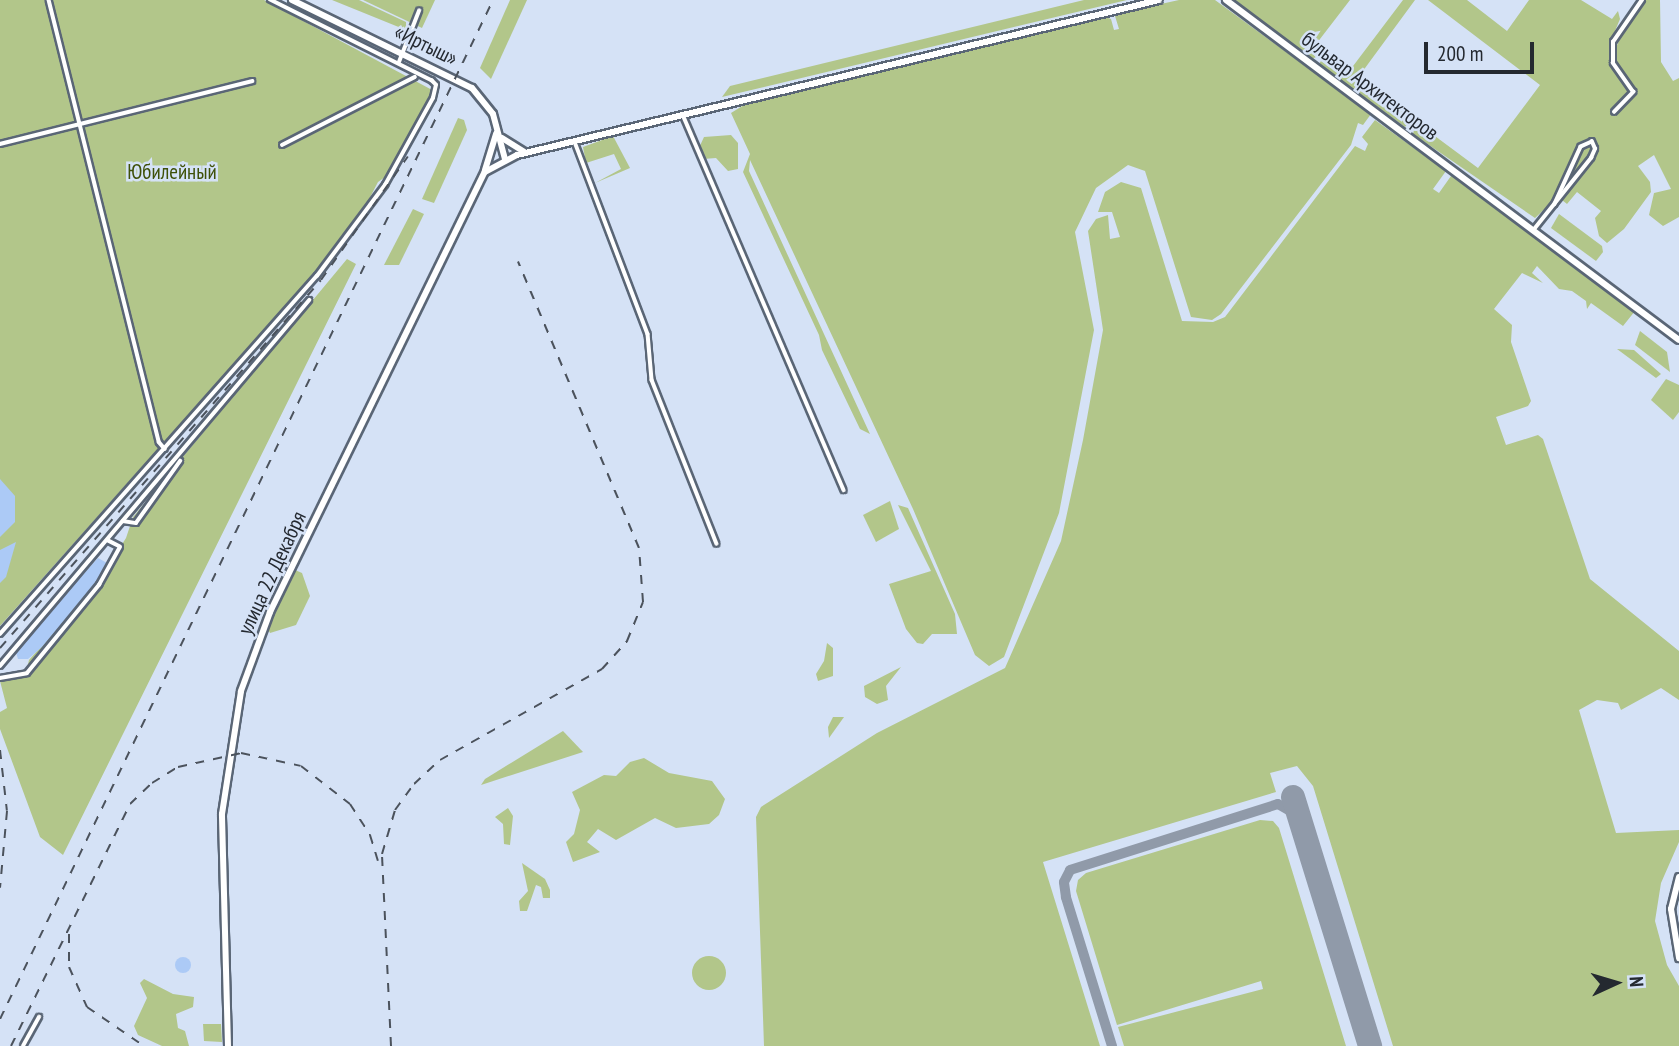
<!DOCTYPE html>
<meta charset="utf-8">
<style>
body{margin:0}
#map{position:relative;width:1679px;height:1046px;overflow:hidden;background:#d5e2f6;font-family:"PT Sans Narrow",sans-serif}
div>[style]{position:absolute}
.green>*{inset:0;background:#b2c68a}
.round{border-radius:50%}
.water>*{inset:0;background:#accaf6}
.taxiway>*{height:10px;margin:-5px;padding:0 5px;transform-origin:5px;border-radius:5px;background:#909aa9}
.runway>*{height:24px;margin:-12px;padding:0 12px;transform-origin:12px;border-radius:12px;background:#909aa9}
.roads{filter:drop-shadow(2px 0 #5a6676) drop-shadow(-2px 0 #5a6676) drop-shadow(0 2px #5a6676) drop-shadow(0 -2px #5a6676)}
.street>*{height:3.5px;margin:-1.75px;padding:0 1.75px;transform-origin:1.75px;border-radius:1.75px;background:#fff}
.primary>*{height:6px;margin:-3px;padding:0 3px;transform-origin:3px;border-radius:3px;background:#fff}
.rail>*{height:2px;margin-top:-1px;transform-origin:0;background:repeating-linear-gradient(90deg,#4b525c 0 9px,transparent 0 18px)}
span{translate:-50% -50%;white-space:nowrap;text-align:center;line-height:1.15;-webkit-text-stroke:5px #d5e2f6;paint-order:stroke}
.street-label{font-size:21px;color:#242930}
.park-label{font-size:21px;color:#3e5008}
.north{position:absolute;left:1581px;top:948px;width:70px;height:70px;-webkit-text-stroke:5px #d5e2f6;paint-order:stroke;rotate:86deg;font-size:19px;font-weight:700;line-height:28px;text-align:center;color:#242930}
.north::after{content:'';display:block;margin:auto;width:24px;height:32px;background:#242930;clip-path:polygon(50% 0,100% 100%,50% 72%,0 100%)}
.scale{position:absolute;left:1424px;top:42px;width:110px;height:32px;box-sizing:border-box;border:4px solid #242930;border-top:0;padding-left:9px;font-size:21px;line-height:24px;white-space:nowrap;color:#242930;-webkit-text-stroke:5px #d5e2f6;paint-order:stroke}
</style>
<div id="map">
<div class="green">
<i style="clip-path:polygon(0 0,264px 0,434px 91px,388px 175px,378px 182px,365px 207px,314px 274px,0 626px)"></i>
<i style="clip-path:polygon(332px 0,359px 0,406px 22px,406px 30px)"></i>
<i style="clip-path:polygon(363px 0,435px 0,422px 28px)"></i>
<i style="clip-path:polygon(510px 0,527px 0,491px 79px,480px 68px)"></i>
<i style="clip-path:polygon(1084px 0,1127px 0,722px 97px,730px 86px)"></i>
<i style="clip-path:polygon(1179px 0,1215px 0,1371px 114px,1363px 125px,1358px 123px,1351px 145px,1221px 314px,1212px 320px,1191px 317px,1145px 171px,1128px 165px,1096px 188px,1075px 232px,1094px 330px,1059px 513px,1004px 657px,989px 666px,975px 655px,913px 509px,750px 160px,749px 171px,870px 434px,860px 429px,822px 350px,819px 335px,743px 172px,750px 154px,731px 113px,744px 105px,1105px 17px,1111px 19px,1114px 30px,1119px 29px,1115px 16px,1120px 13px)"></i>
<i style="clip-path:polygon(1233px 0,1350px 0,1310px 52px,1316px 57px,1312px 59px)"></i>
<i style="clip-path:polygon(1403px 0,1415px 0,1357px 79px,1412px 119px,1405px 127px,1319px 64px,1321px 61px,1344px 78px)"></i>
<i style="clip-path:polygon(1428px 0,1467px 0,1507px 31px,1529px 0,1581px 0,1612px 19px,1618px 11px,1620px 19px,1612px 38px,1610px 61px,1629px 18px,1644px 0,1660px 0,1661px 62px,1673px 81px,1679px 78px,1679px 217px,1663px 226px,1649px 215px,1654px 193px,1671px 189px,1654px 155px,1638px 166px,1650px 182px,1651px 192px,1624px 229px,1607px 243px,1599px 236px,1595px 218px,1601px 211px,1577px 192px,1567px 204px,1562px 200px,1595px 157px,1599px 146px,1590px 138px,1579px 143px,1550px 204px,1535px 218px,1413px 134px,1416px 122px,1478px 168px,1540px 85px)"></i>
<i style="clip-path:polygon(458px 118px,464px 120px,467px 130px,434px 203px,422px 199px)"></i>
<i style="clip-path:polygon(1375px 120px,1446px 171px,1433px 189px,1439px 193px,1451px 176px,1456px 177px,1635px 311px,1623px 326px,1591px 303px,1587px 309px,1586px 301px,1572px 291px,1559px 289px,1537px 266px,1532px 273px,1543px 283px,1522px 273px,1494px 309px,1512px 325px,1511px 342px,1531px 401px,1528px 406px,1496px 417px,1506px 445px,1538px 435px,1543px 439px,1590px 579px,1679px 651px,1679px 700px,1661px 688px,1621px 710px,1618px 703px,1597px 700px,1579px 710px,1616px 833px,1679px 830px,1679px 842px,1661px 883px,1655px 921px,1667px 965px,1679px 986px,1679px 1046px,1393px 1046px,1313px 786px,1297px 766px,1270px 773px,1276px 792px,1043px 862px,1100px 1046px,764px 1046px,756px 817px,761px 807px,877px 733px,1005px 668px,1061px 541px,1083px 440px,1103px 330px,1088px 231px,1096px 219px,1108px 215px,1110px 239px,1120px 237px,1112px 212px,1098px 212px,1105px 192px,1121px 182px,1141px 188px,1182px 321px,1213px 322px,1225px 317px,1355px 146px,1365px 151px,1368px 144px,1362px 137px)"></i>
<i style="clip-path:polygon(731px 135px,738px 143px,738px 169px,728px 171px,716px 158px,703px 159px,698px 150px,704px 137px)"></i>
<i style="clip-path:polygon(613px 136px,630px 168px,595px 183px,621px 169px,614px 154px,586px 163px,583px 147px)"></i>
<i style="clip-path:polygon(1586px 144px,1592px 145px,1593px 151px,1559px 195px)"></i>
<i style="clip-path:polygon(413px 209px,424px 214px,399px 265px,384px 265px)"></i>
<i style="clip-path:polygon(1559px 214px,1602px 246px,1603px 252px,1596px 261px,1551px 228px)"></i>
<i style="clip-path:polygon(347px 259px,356px 264px,63px 855px,40px 837px,0 729px,0 712px,7px 708px,0 681px,25px 676px,29px 660px,96px 585px,126px 538px,133px 517px)"></i>
<i style="clip-path:polygon(1640px 331px,1667px 352px,1670px 372px,1635px 345px)"></i>
<i style="clip-path:polygon(1617px 349px,1634px 350px,1661px 374px,1656px 378px)"></i>
<i style="clip-path:polygon(1666px 379px,1679px 385px,1679px 412px,1673px 420px,1651px 400px)"></i>
<i style="clip-path:polygon(890px 501px,899px 529px,876px 542px,863px 515px)"></i>
<i style="clip-path:polygon(898px 505px,908px 508px,955px 614px,957px 634px,932px 634px,923px 644px,917px 643px,906px 629px,889px 584px,931px 571px)"></i>
<i style="clip-path:polygon(295px 570px,302px 573px,310px 596px,296px 625px,270px 633px,268px 629px)"></i>
<i style="clip-path:polygon(827px 643px,833px 648px,833px 676px,818px 681px,816px 674px,824px 661px)"></i>
<i style="clip-path:polygon(901px 667px,886px 686px,888px 700px,877px 704px,865px 697px,864px 686px)"></i>
<i style="clip-path:polygon(833px 717px,844px 717px,829px 738px,828px 727px)"></i>
<i style="clip-path:polygon(563px 731px,583px 752px,481px 785px,485px 779px)"></i>
<i style="clip-path:polygon(644px 758px,669px 773px,712px 781px,725px 799px,719px 815px,709px 824px,676px 828px,655px 818px,616px 840px,598px 829px,587px 842px,600px 852px,573px 862px,566px 842px,574px 834px,580px 810px,572px 792px,604px 775px,616px 776px,630px 762px)"></i>
<i style="clip-path:polygon(508px 808px,513px 816px,510px 845px,504px 844px,503px 824px,495px 817px)"></i>
<i style="clip-path:polygon(1260px 820px,1273px 821px,1279px 828px,1346px 1046px,1124px 1046px,1118px 1027px,1263px 989px,1261px 981px,1117px 1025px,1076px 891px,1078px 880px,1086px 873px)"></i>
<i style="clip-path:polygon(522px 863px,545px 879px,550px 890px,550px 898px,543px 898px,541px 887px,536px 885px,527px 911px,520px 911px,519px 901px,528px 891px)"></i>
<i class="round" style="left:692px;top:956px;width:34px;height:34px"></i>
<i style="clip-path:polygon(144px 979px,173px 994px,194px 997px,193px 1007px,176px 1014px,178px 1028px,185px 1031px,189px 1046px,162px 1046px,138px 1035px,134px 1026px,147px 998px,140px 983px)"></i>
<i style="clip-path:polygon(203px 1024px,221px 1024px,222px 1042px,204px 1041px)"></i>
</div>
<div class="water">
<i style="clip-path:polygon(0 479px,15px 496px,15px 522px,0 537px)"></i>
<i style="clip-path:polygon(16px 542px,6px 577px,0 583px,0 550px)"></i>
<i style="clip-path:polygon(98px 558px,107px 563px,95px 585px,42px 647px,28px 659px,18px 659px,15px 649px)"></i>
<i class="round" style="left:175px;top:957px;width:16px;height:16px"></i>
</div>
<div class="taxiway">
<i style="left:1112px;top:1046px;width:156px;rotate:-107.2deg"></i>
<i style="left:1066px;top:897px;width:15px;rotate:-98deg"></i>
<i style="left:1064px;top:882px;width:13px;rotate:-63deg"></i>
<i style="left:1070px;top:870px;width:218px;rotate:-17.6deg"></i>
<i style="left:1278px;top:804px;width:24px;rotate:30deg"></i>
</div>
<div class="runway">
<i style="left:1293px;top:797px;width:261px;rotate:72.8deg"></i>
</div>
<div class="roads">
<div class="street">
<i style="left:49px;top:0;width:455px;rotate:76deg"></i>
<i style="left:159px;top:442px;width:9px;rotate:49deg"></i>
<i style="left:399px;top:62px;width:55px;rotate:-68.6deg"></i>
<i style="left:1614px;top:112px;width:28px;rotate:-46deg"></i>
<i style="left:1633px;top:92px;width:35px;rotate:-125deg"></i>
<i style="left:1613px;top:63px;width:21px;rotate:-90deg"></i>
<i style="left:1613px;top:42px;width:51px;rotate:-55.4deg"></i>
<i style="left:684px;top:117px;width:406px;rotate:66.8deg"></i>
<i style="left:575px;top:142px;width:205px;rotate:69.2deg"></i>
<i style="left:648px;top:334px;width:46px;rotate:85deg"></i>
<i style="left:652px;top:380px;width:176px;rotate:68.4deg"></i>
<i style="left:0;top:144px;width:260px;rotate:-14deg"></i>
<i style="left:282px;top:145px;width:149px;rotate:-27.1deg"></i>
<i style="left:1535px;top:228px;width:90px;rotate:-51.3deg"></i>
<i style="left:1591px;top:158px;width:10px;rotate:-66deg"></i>
<i style="left:1595px;top:149px;width:8px;rotate:-113deg"></i>
<i style="left:1592px;top:142px;width:12px;rotate:156deg"></i>
<i style="left:1581px;top:147px;width:63px;rotate:114.5deg"></i>
<i style="left:123px;top:521px;width:13px;rotate:9deg"></i>
<i style="left:136px;top:523px;width:76px;rotate:-54.6deg"></i>
<i style="left:0;top:634px;width:478px;rotate:-48.5deg"></i>
<i style="left:317px;top:276px;width:114px;rotate:-53.2deg"></i>
<i style="left:385px;top:185px;width:99px;rotate:-61.1deg"></i>
<i style="left:433px;top:98px;width:13px;rotate:-77deg"></i>
<i style="left:436px;top:85px;width:6px;rotate:-135deg"></i>
<i style="left:432px;top:81px;width:181px;rotate:-153.4deg"></i>
<i style="left:0;top:666px;width:479px;rotate:-49.8deg"></i>
<i style="left:0;top:678px;width:27px;rotate:-10deg"></i>
<i style="left:27px;top:673px;width:114px;rotate:-50.7deg"></i>
<i style="left:99px;top:585px;width:43px;rotate:-61.1deg"></i>
<i style="left:120px;top:547px;width:13px;rotate:-153deg"></i>
<i style="left:23px;top:1046px;width:33px;rotate:-61deg"></i>
</div>
<div class="primary">
<i style="left:292px;top:0;width:200px;rotate:26.1deg"></i>
<i style="left:472px;top:88px;width:33px;rotate:51deg"></i>
<i style="left:493px;top:114px;width:47px;rotate:75.1deg"></i>
<i style="left:1226px;top:0;width:566px;rotate:36.89deg"></i>
<i style="left:502px;top:138px;width:26px;rotate:32deg"></i>
<i style="left:485px;top:170px;width:38px;rotate:-73deg"></i>
<i style="left:1679px;top:877px;width:33px;rotate:104deg"></i>
<i style="left:1671px;top:909px;width:50px;rotate:80.7deg"></i>
<i style="left:228px;top:1046px;width:232px;rotate:-91.5deg"></i>
<i style="left:222px;top:814px;width:124px;rotate:-81.2deg"></i>
<i style="left:241px;top:691px;width:84px;rotate:-69.8deg"></i>
<i style="left:270px;top:612px;width:490px;rotate:-64deg"></i>
<i style="left:485px;top:172px;width:36px;rotate:-28deg"></i>
<i style="left:517px;top:155px;width:660px;rotate:-13.57deg"></i>
</div>
</div>
<div class="rail">
<i style="left:0;top:648px;width:488px;rotate:-48.9deg"></i>
<i style="left:321px;top:280px;width:151px;rotate:-54.9deg"></i>
<i style="left:0;top:750px;width:61px;rotate:83.5deg"></i>
<i style="left:7px;top:811px;width:77px;rotate:95.2deg"></i>
<i style="left:69px;top:934px;width:33px;rotate:90deg"></i>
<i style="left:69px;top:967px;width:44px;rotate:65.8deg"></i>
<i style="left:87px;top:1007px;width:69px;rotate:34.4deg"></i>
<i style="left:0;top:1019px;width:1132px;rotate:-64.18deg"></i>
<i style="left:11px;top:1046px;width:270px;rotate:-63.8deg"></i>
<i style="left:130px;top:804px;width:30px;rotate:-44deg"></i>
<i style="left:152px;top:783px;width:31px;rotate:-32deg"></i>
<i style="left:178px;top:767px;width:65px;rotate:-12.5deg"></i>
<i style="left:241px;top:753px;width:61px;rotate:12.2deg"></i>
<i style="left:301px;top:766px;width:62px;rotate:37.8deg"></i>
<i style="left:350px;top:804px;width:37px;rotate:57deg"></i>
<i style="left:370px;top:835px;width:27px;rotate:73deg"></i>
<i style="left:391px;top:1046px;width:192px;rotate:-92.7deg"></i>
<i style="left:382px;top:854px;width:46px;rotate:-73.5deg"></i>
<i style="left:395px;top:810px;width:32px;rotate:-54deg"></i>
<i style="left:414px;top:784px;width:35px;rotate:-43deg"></i>
<i style="left:440px;top:760px;width:186px;rotate:-29.3deg"></i>
<i style="left:602px;top:669px;width:38px;rotate:-48deg"></i>
<i style="left:627px;top:641px;width:42px;rotate:-67.7deg"></i>
<i style="left:643px;top:602px;width:54px;rotate:-94.2deg"></i>
<i style="left:639px;top:548px;width:311px;rotate:-112.9deg"></i>
</div>
<div class="street-label">
<span style="left:426px;top:45px;rotate:26deg">«Иртыш»</span>
<span style="left:1370px;top:86px;rotate:37deg">бульвар Архитекторов</span>
<span style="left:272px;top:573px;rotate:-65deg">улица 22 Декабря</span>
</div>
<div class="park-label">
<span style="left:172px;top:172px">Юбилейный</span>
</div>
<div class="north">N</div>
<div class="scale">200 m</div>
</div>
